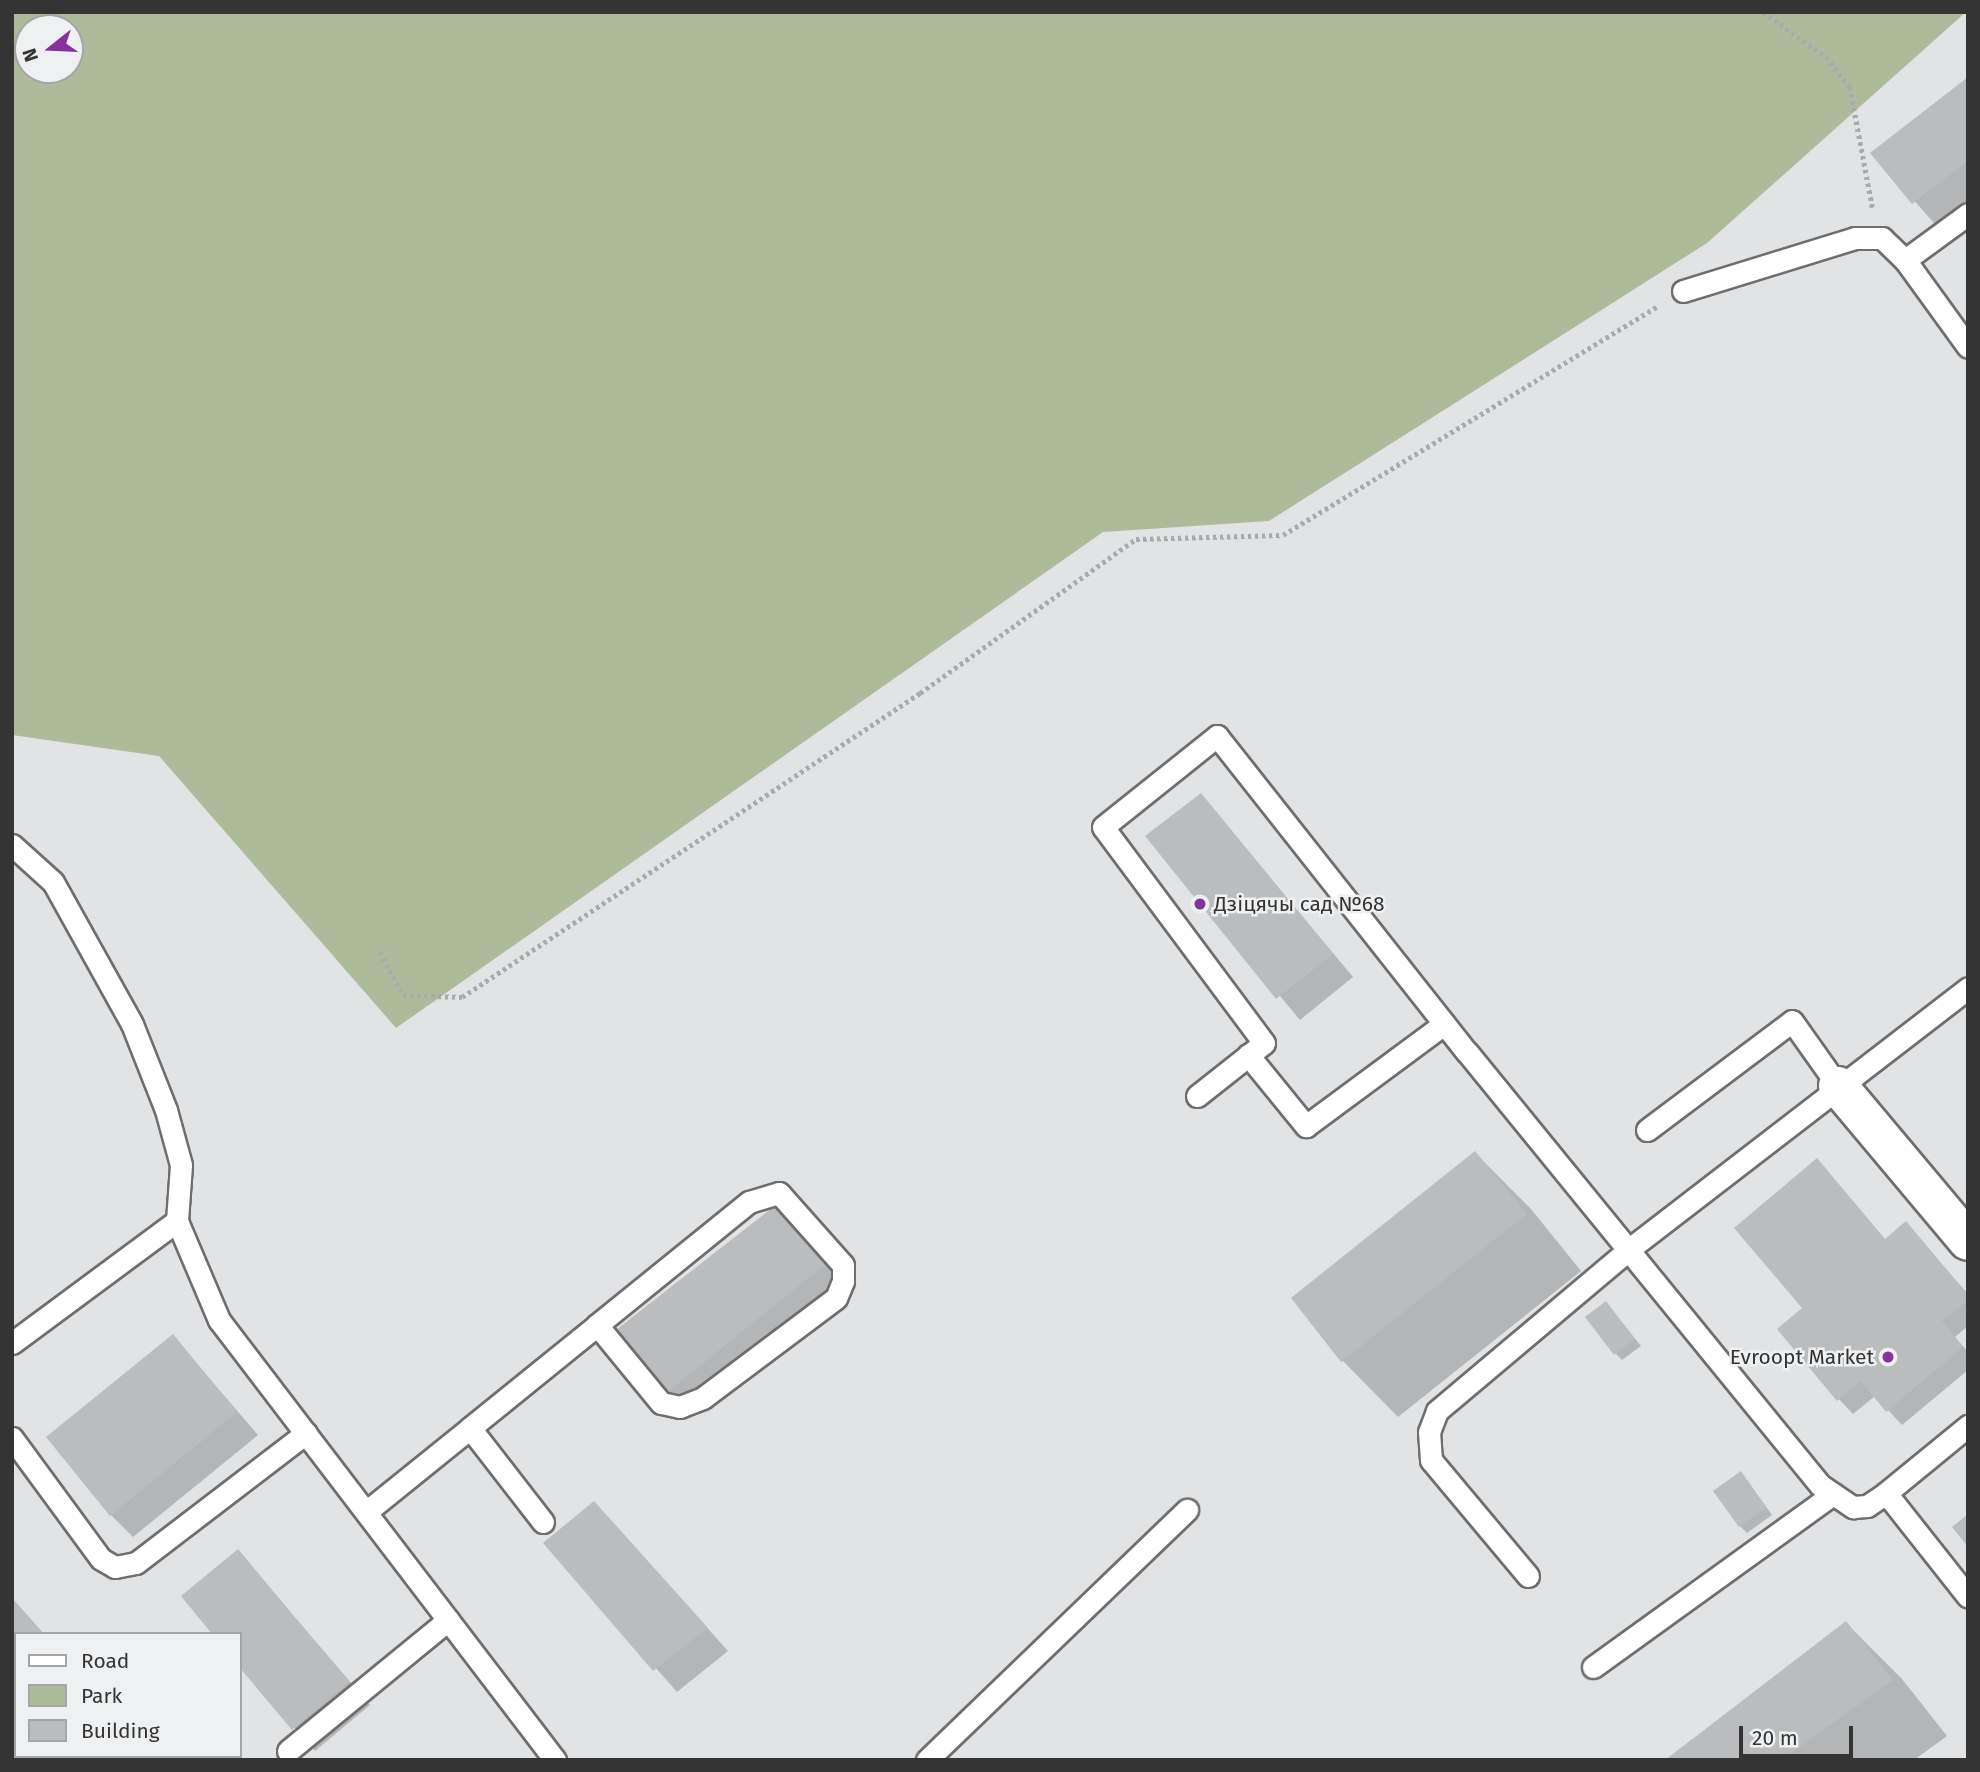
<!DOCTYPE html>
<meta charset="utf-8">
<style>
body{margin:0}
#map{position:relative;width:1980px;height:1772px;overflow:hidden;background:#e2e3e4;font-family:"Fira Sans",sans-serif}
div>[style]{position:absolute}
.green>*{inset:0;background:#adbb9b}
.shadow>*{inset:0;background:#0003}
.building>*{inset:0;background:#bbbcbd}
.path>*{height:4.5px;margin-top:-2.25px;transform-origin:0;background:repeating-linear-gradient(90deg,#a9aaab 0 3.5px,transparent 0 7px)}
.roads{filter:drop-shadow(2px 0 #6e6e6f) drop-shadow(-2px 0 #6e6e6f) drop-shadow(0 2px #6e6e6f) drop-shadow(0 -2px #6e6e6f)}
.service>*{height:21px;margin:-10.5px;padding:0 10.5px;transform-origin:10.5px;border-radius:10.5px;background:#fff}
.minor>*{height:38px;margin:-19px;padding:0 19px;transform-origin:19px;border-radius:19px;background:#fff}
.dots>*{width:19px;height:19px;translate:-50% -50%;box-sizing:border-box;border:4px solid #eff0f1;border-radius:50%}
span{translate:-50% -50%;white-space:nowrap;text-align:center;line-height:1.15;-webkit-text-stroke:5px #eff0f1;paint-order:stroke}
.poi-label{font-size:21px;color:#343435}
.left{translate:0 -50%;text-align:left}
.right{translate:-100% -50%;text-align:right}
.frame{position:absolute;inset:0;border:14px solid #343435;pointer-events:none}
.legend{position:absolute;left:14px;top:1632px;width:228px;height:126px;box-sizing:border-box;background:#eff0f1;border:2px solid #a4a5a6;margin:0;padding:9px 12px;list-style:none;font-size:21px;color:#343435}
.legend li{display:flex;align-items:center;gap:14px;height:35px}
.legend b{width:35px;border:2px solid #a4a5a6}
.north{position:absolute;left:14px;top:14px;width:70px;height:70px;box-sizing:border-box;background:#eff0f1;border:2px solid #a4a5a6;border-radius:50%;rotate:252deg;font-size:19px;font-weight:700;line-height:28px;text-align:center;color:#343435}
.north::after{content:'';display:block;margin:auto;width:24px;height:32px;background:#86319f;clip-path:polygon(50% 0,100% 100%,50% 72%,0 100%)}
.scale{position:absolute;left:1739px;top:1726px;width:114px;height:32px;box-sizing:border-box;border:4px solid #343435;border-top:0;padding-left:9px;font-size:21px;line-height:24px;white-space:nowrap;color:#343435;-webkit-text-stroke:5px #eff0f1;paint-order:stroke}
</style>
<div id="map">
<div class="green">
<i style="clip-path:polygon(evenodd,12px 12px,1966px 12px,1707px 243px,1269px 521px,1103px 532px,396px 1028px,159px 756px,12px 735px,12px 12px,28px 28px,70px 28px,70px 70px,28px 70px,28px 28px)"></i>
</div>
<div class="shadow">
<i style="clip-path:polygon(1968px 79px,1968px 212px,1942px 232px,1872px 153px)"></i>
<i style="clip-path:polygon(1201px 795px,1353px 977px,1300px 1020px,1148px 837px)"></i>
<i style="clip-path:polygon(1475px 1153px,1531px 1209px,1581px 1271px,1398px 1417px,1343px 1361px,1293px 1299px)"></i>
<i style="clip-path:polygon(1817px 1160px,1886px 1241px,1906px 1224px,1968px 1294px,1968px 1326px,1955px 1337px,1968px 1352px,1968px 1370px,1902px 1425px,1875px 1396px,1853px 1414px,1839px 1399px,1804px 1309px)"></i>
<i style="clip-path:polygon(781px 1203px,852px 1283px,688px 1415px,666px 1393px)"></i>
<i style="clip-path:polygon(1606px 1303px,1641px 1346px,1622px 1360px,1615px 1353px)"></i>
<i style="clip-path:polygon(173px 1336px,258px 1435px,133px 1537px,111px 1515px)"></i>
<i style="clip-path:polygon(1747px 1480px,1772px 1515px,1747px 1533px,1740px 1526px)"></i>
<i style="clip-path:polygon(616px 1526px,728px 1651px,677px 1692px,546px 1543px)"></i>
<i style="clip-path:polygon(238px 1551px,370px 1705px,315px 1751px,240px 1665px)"></i>
<i style="clip-path:polygon(12px 1598px,44px 1634px,16px 1634px,16px 1706px)"></i>
<i style="clip-path:polygon(1846px 1623px,1902px 1679px,1947px 1736px,1914px 1760px,1668px 1760px)"></i>
</div>
<div class="building">
<i style="clip-path:polygon(1968px 77px,1968px 161px,1912px 204px,1870px 153px)"></i>
<i style="clip-path:polygon(1201px 793px,1333px 954px,1276px 999px,1145px 836px)"></i>
<i style="clip-path:polygon(1475px 1151px,1527px 1214px,1341px 1362px,1291px 1298px)"></i>
<i style="clip-path:polygon(1817px 1158px,1885px 1239px,1906px 1221px,1968px 1295px,1968px 1300px,1942px 1321px,1963px 1347px,1886px 1412px,1861px 1381px,1837px 1401px,1777px 1329px,1802px 1308px,1734px 1228px)"></i>
<i style="clip-path:polygon(781px 1201px,831px 1260px,665px 1394px,612px 1333px)"></i>
<i style="clip-path:polygon(1606px 1301px,1635px 1339px,1614px 1355px,1585px 1317px)"></i>
<i style="clip-path:polygon(173px 1334px,237px 1412px,110px 1516px,46px 1437px)"></i>
<i style="clip-path:polygon(1741px 1471px,1766px 1508px,1739px 1527px,1713px 1491px)"></i>
<i style="clip-path:polygon(594px 1501px,708px 1628px,653px 1671px,543px 1543px)"></i>
<i style="clip-path:polygon(1968px 1514px,1968px 1547px,1952px 1527px)"></i>
<i style="clip-path:polygon(238px 1549px,349px 1682px,292px 1730px,240px 1668px,240px 1634px,212px 1634px,181px 1596px)"></i>
<i style="clip-path:polygon(12px 1598px,42px 1634px,16px 1634px,16px 1709px)"></i>
<i style="clip-path:polygon(1846px 1621px,1893px 1680px,1781px 1760px,1665px 1760px)"></i>
</div>
<div class="path">
<i style="left:1763px;top:12px;width:77px;rotate:35.5deg"></i>
<i style="left:1826px;top:57px;width:38px;rotate:51deg"></i>
<i style="left:1850px;top:87px;width:125px;rotate:79.4deg"></i>
<i style="left:380px;top:952px;width:49px;rotate:61.9deg"></i>
<i style="left:403px;top:995px;width:59px;rotate:1.9deg"></i>
<i style="left:462px;top:997px;width:550px;rotate:-33.57deg"></i>
<i style="left:920px;top:693px;width:265px;rotate:-35.5deg"></i>
<i style="left:1136px;top:539px;width:147px;rotate:-1.6deg"></i>
<i style="left:1283px;top:535px;width:439px;rotate:-31.4deg"></i>
</div>
<div class="roads">
<div class="service">
<i style="left:1905px;top:260px;width:78px;rotate:-36.1deg"></i>
<i style="left:1683px;top:291px;width:180px;rotate:-17.1deg"></i>
<i style="left:1855px;top:238px;width:27px"></i>
<i style="left:1882px;top:238px;width:32px;rotate:44deg"></i>
<i style="left:1905px;top:260px;width:107px;rotate:54.1deg"></i>
<i style="left:12px;top:845px;width:55px;rotate:42.1deg"></i>
<i style="left:53px;top:882px;width:162px;rotate:60.9deg"></i>
<i style="left:132px;top:1024px;width:92px;rotate:68.4deg"></i>
<i style="left:166px;top:1110px;width:57px;rotate:74.7deg"></i>
<i style="left:181px;top:1165px;width:56px;rotate:94.1deg"></i>
<i style="left:177px;top:1221px;width:108px;rotate:67deg"></i>
<i style="left:219px;top:1320px;width:554px;rotate:52.63deg"></i>
<i style="left:1248px;top:1055px;width:92px;rotate:50.8deg"></i>
<i style="left:1306px;top:1126px;width:172px;rotate:-36.5deg"></i>
<i style="left:1197px;top:1096px;width:85px;rotate:-38.3deg"></i>
<i style="left:1264px;top:1043px;width:269px;rotate:-126.7deg"></i>
<i style="left:1103px;top:827px;width:146px;rotate:-38.6deg"></i>
<i style="left:1217px;top:736px;width:403px;rotate:51.7deg"></i>
<i style="left:1467px;top:1052px;width:559px;rotate:50.81deg"></i>
<i style="left:1820px;top:1485px;width:40px;rotate:34deg"></i>
<i style="left:1853px;top:1507px;width:14px;rotate:-4deg"></i>
<i style="left:1867px;top:1506px;width:23px;rotate:-34deg"></i>
<i style="left:1886px;top:1493px;width:132px;rotate:51.7deg"></i>
<i style="left:1647px;top:1130px;width:181px;rotate:-36.9deg"></i>
<i style="left:1792px;top:1021px;width:80px;rotate:54.7deg"></i>
<i style="left:12px;top:1343px;width:205px;rotate:-36.5deg"></i>
<i style="left:470px;top:1428px;width:119px;rotate:52.2deg"></i>
<i style="left:12px;top:1438px;width:150px;rotate:53.7deg"></i>
<i style="left:101px;top:1559px;width:16px;rotate:30deg"></i>
<i style="left:115px;top:1567px;width:21px;rotate:-11deg"></i>
<i style="left:136px;top:1563px;width:214px;rotate:-37.4deg"></i>
<i style="left:1886px;top:1493px;width:106px;rotate:-39.3deg"></i>
<i style="left:366px;top:1512px;width:134px;rotate:-38.9deg"></i>
<i style="left:470px;top:1428px;width:164px;rotate:-39deg"></i>
<i style="left:597px;top:1325px;width:196px;rotate:-39deg"></i>
<i style="left:749px;top:1202px;width:31px;rotate:-17deg"></i>
<i style="left:779px;top:1193px;width:96px;rotate:48.4deg"></i>
<i style="left:843px;top:1265px;width:16px;rotate:90deg"></i>
<i style="left:843px;top:1281px;width:18px;rotate:112deg"></i>
<i style="left:836px;top:1298px;width:166px;rotate:143.1deg"></i>
<i style="left:703px;top:1398px;width:25px;rotate:159deg"></i>
<i style="left:680px;top:1407px;width:19px;rotate:-168deg"></i>
<i style="left:661px;top:1403px;width:101px;rotate:-129.4deg"></i>
<i style="left:1528px;top:1576px;width:151px;rotate:-129.9deg"></i>
<i style="left:1431px;top:1460px;width:28px;rotate:-94deg"></i>
<i style="left:1429px;top:1432px;width:22px;rotate:-69deg"></i>
<i style="left:1437px;top:1411px;width:250px;rotate:-40.1deg"></i>
<i style="left:1628px;top:1250px;width:429px;rotate:-37.6deg"></i>
<i style="left:1593px;top:1667px;width:296px;rotate:-35.8deg"></i>
<i style="left:288px;top:1751px;width:207px;rotate:-39.3deg"></i>
<i style="left:927px;top:1760px;width:361px;rotate:-43.9deg"></i>
</div>
<div class="minor">
<i style="left:1838px;top:1086px;width:202px;rotate:50deg"></i>
</div>
</div>
<div class="dots">
<i style="left:1200px;top:904px;background:#86319f"></i>
<i style="left:1888px;top:1357px;background:#86319f"></i>
</div>
<div class="poi-label">
<span class="left" style="left:1214px;top:904px">Дзіцячы сад №68</span>
<span class="right" style="left:1874px;top:1357px">Evroopt Market</span>
</div>
<div class="frame"></div>
<ul class="legend">
<li><b style="height:9px;background:#fff"></b>Road</li>
<li><b style="height:19px;background:#adbb9b"></b>Park</li>
<li><b style="height:19px;background:#bbbcbd"></b>Building</li>
</ul>
<div class="north">N</div>
<div class="scale">20 m</div>
</div>
